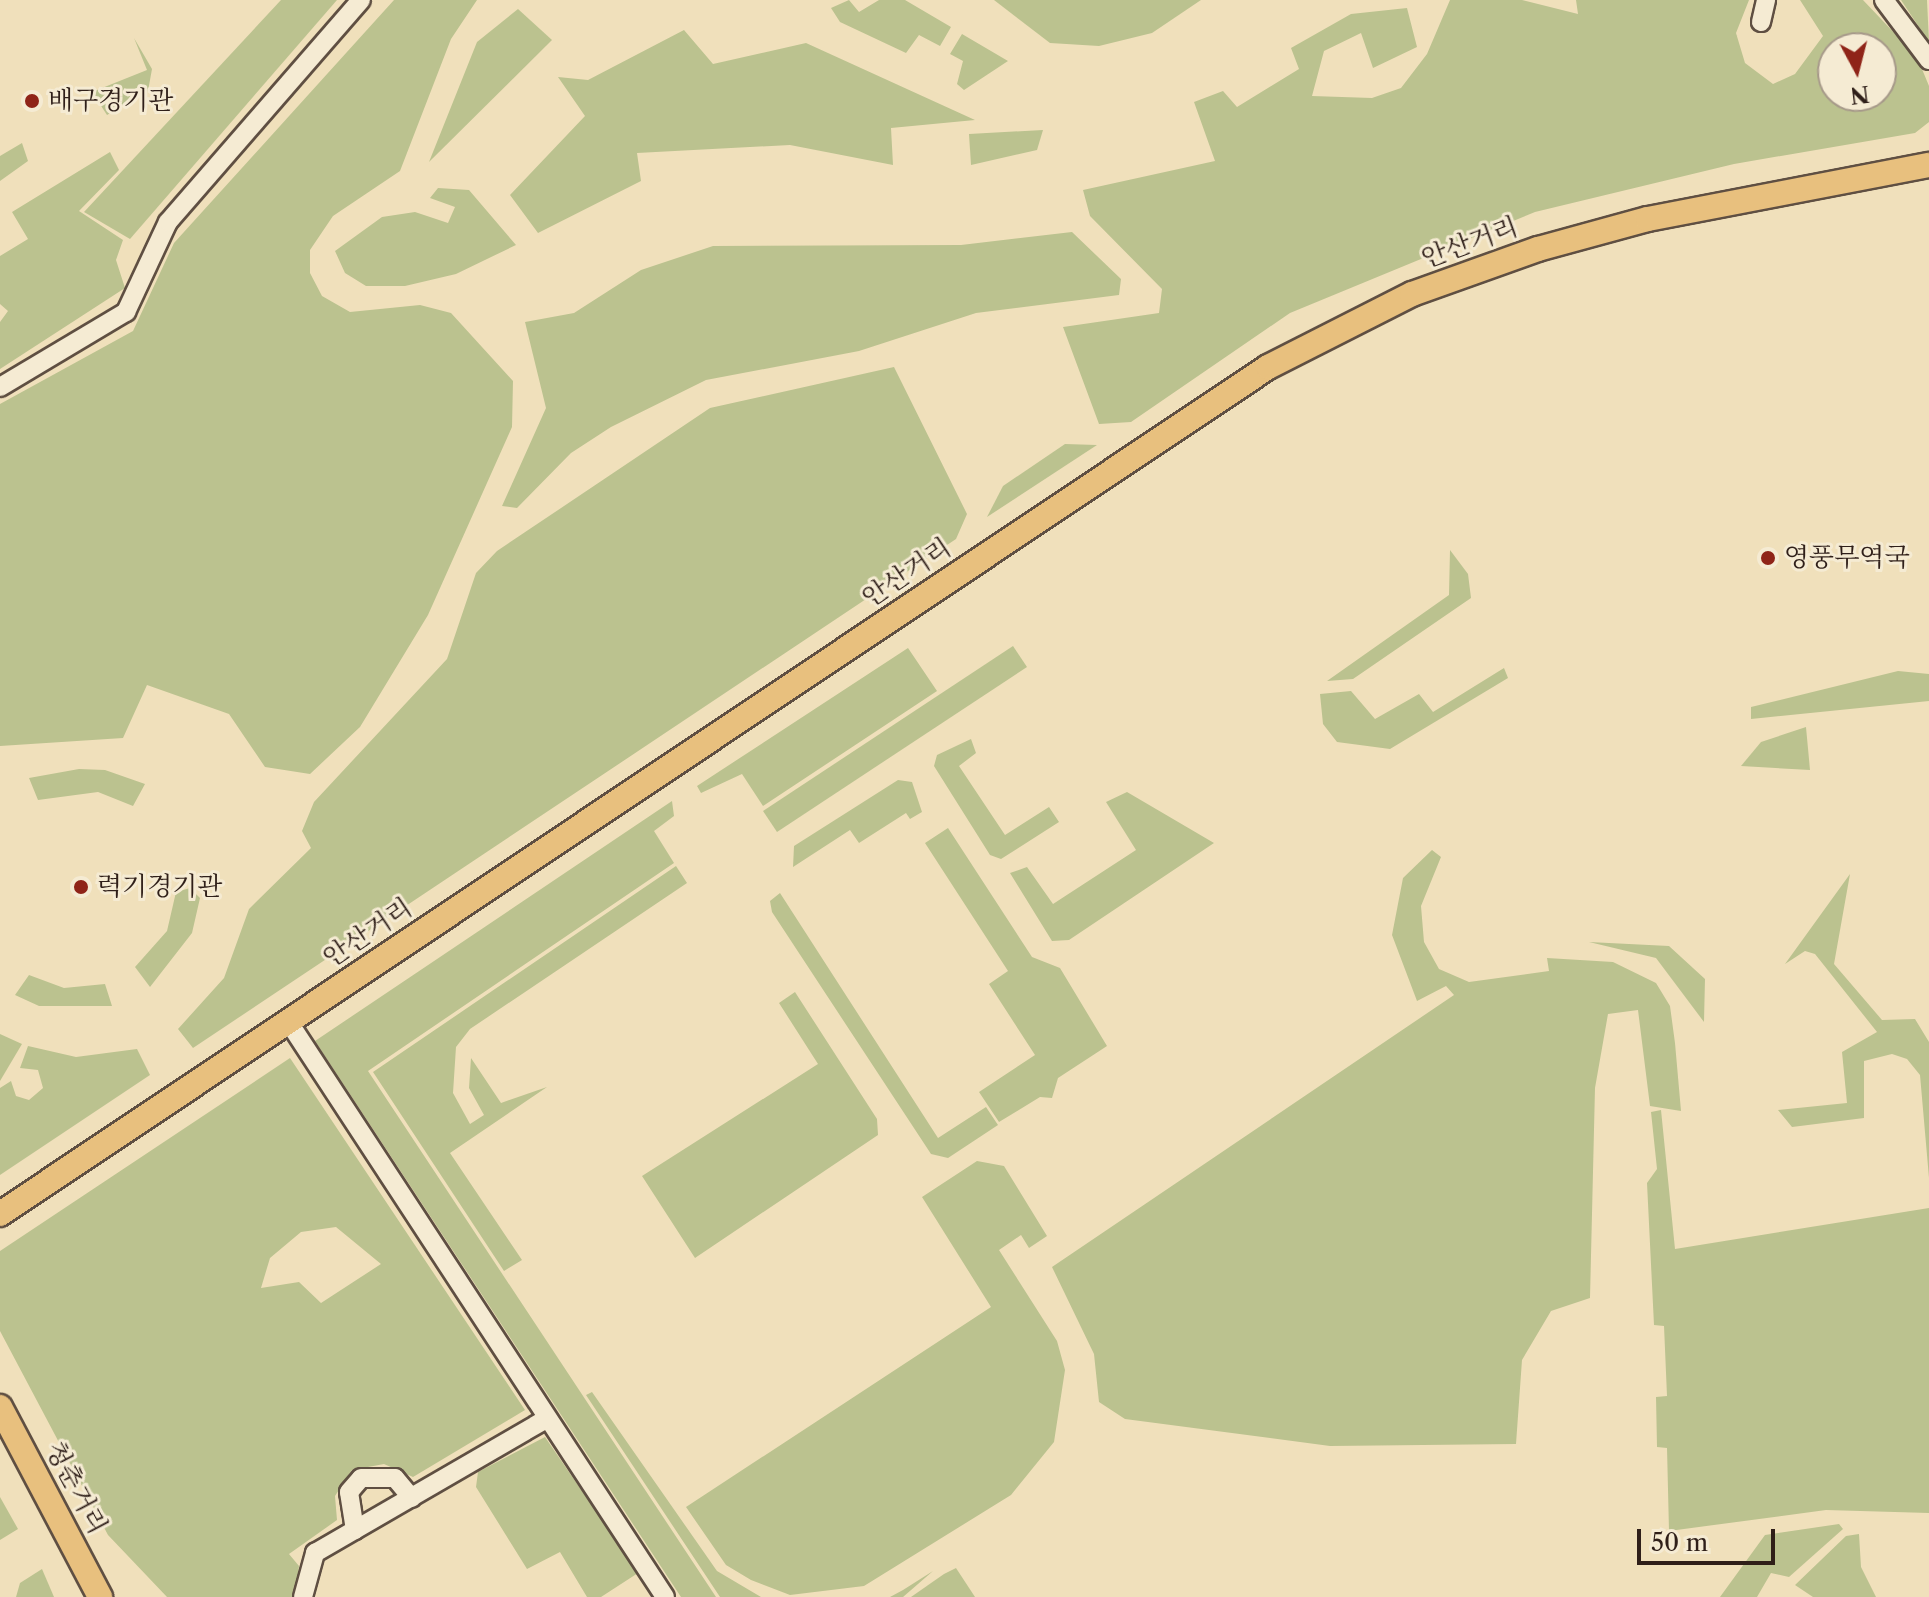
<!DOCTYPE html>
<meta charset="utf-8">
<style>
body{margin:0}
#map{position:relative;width:1929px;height:1597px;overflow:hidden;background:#f0e0bb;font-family:"Libre Caslon Text","Noto Serif KR",serif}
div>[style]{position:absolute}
.green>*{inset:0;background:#bbc28f}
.roads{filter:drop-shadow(2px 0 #5f4f42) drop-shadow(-2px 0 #5f4f42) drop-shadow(0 2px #5f4f42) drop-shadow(0 -2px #5f4f42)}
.minor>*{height:18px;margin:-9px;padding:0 9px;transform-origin:9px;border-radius:9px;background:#f5ebd3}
.major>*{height:24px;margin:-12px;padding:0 12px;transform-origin:12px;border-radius:12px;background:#e8c07e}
.dots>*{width:22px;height:22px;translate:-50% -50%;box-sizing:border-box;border:4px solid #f5ebd3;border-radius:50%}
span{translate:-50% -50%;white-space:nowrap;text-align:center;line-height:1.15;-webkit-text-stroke:6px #f5ebd3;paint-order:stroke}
.poi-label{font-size:26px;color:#2f1f19}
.left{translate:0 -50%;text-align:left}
.street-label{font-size:26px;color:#2f1f19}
.north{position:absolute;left:1817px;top:32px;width:80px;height:80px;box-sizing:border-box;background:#f5ebd3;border:2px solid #a69989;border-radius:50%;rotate:173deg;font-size:22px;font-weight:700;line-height:32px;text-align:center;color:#2f1f19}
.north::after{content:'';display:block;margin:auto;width:28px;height:36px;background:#8f2418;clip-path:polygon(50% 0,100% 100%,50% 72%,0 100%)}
.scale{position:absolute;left:1637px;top:1529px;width:138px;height:36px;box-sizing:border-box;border:4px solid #2f1f19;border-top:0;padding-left:10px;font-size:24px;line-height:28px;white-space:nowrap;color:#2f1f19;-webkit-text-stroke:6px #f5ebd3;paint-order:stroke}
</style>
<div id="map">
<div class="green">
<i style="clip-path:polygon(281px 0,337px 0,130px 239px,84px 212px)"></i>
<i style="clip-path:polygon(394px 0,477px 0,451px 39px,400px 171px,333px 216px,310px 250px,310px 273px,322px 296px,350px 312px,420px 305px,451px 313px,513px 381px,512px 427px,428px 615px,360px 727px,310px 774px,265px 767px,229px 714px,147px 685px,123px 738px,0 746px,0 404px,133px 331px,174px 243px)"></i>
<i style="clip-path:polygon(849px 0,859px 12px,879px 0,905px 0,951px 27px,940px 46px,919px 35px,906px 53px,840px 22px,831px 8px)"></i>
<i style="clip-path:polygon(994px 0,1201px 0,1152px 33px,1099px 46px,1050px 43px)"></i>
<i style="clip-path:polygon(evenodd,1450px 0,1522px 0,1578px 14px,1576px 0,1749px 0,1736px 33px,1745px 63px,1773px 84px,1795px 74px,1823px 36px,1800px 0,1863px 0,1917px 57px,1929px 86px,1929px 122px,1915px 133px,1734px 164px,1535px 212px,1290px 313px,1131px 422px,1099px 424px,1063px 327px,1159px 313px,1162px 289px,1090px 216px,1083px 190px,1215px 161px,1194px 102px,1223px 91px,1237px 107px,1299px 69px,1291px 48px,1351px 14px,1407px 8px,1417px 47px,1373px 68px,1361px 33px,1324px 51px,1312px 96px,1372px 98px,1401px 88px,1427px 54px,1450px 0,1833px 48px,1881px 48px,1881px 96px,1833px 96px,1833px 48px)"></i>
<i style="clip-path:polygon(1901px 0,1927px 0,1929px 42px)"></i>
<i style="clip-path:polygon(518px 9px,552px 40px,429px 162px,477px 42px)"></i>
<i style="clip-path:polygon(684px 30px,713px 64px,806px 43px,975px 120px,891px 128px,893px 165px,790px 145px,637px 153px,641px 181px,538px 233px,510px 195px,585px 116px,558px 77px,588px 80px)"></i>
<i style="clip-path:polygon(962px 34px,1008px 61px,964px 90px,957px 84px,963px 61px,950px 54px)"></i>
<i style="clip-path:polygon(134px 38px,152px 69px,148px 91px,107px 115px,92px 92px,147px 70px)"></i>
<i style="clip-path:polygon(1043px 130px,1037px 150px,971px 165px,969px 134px)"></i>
<i style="clip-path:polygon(22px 143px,28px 161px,0 181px,0 156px)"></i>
<i style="clip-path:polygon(110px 152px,119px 170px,79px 211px,123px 240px,116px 260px,125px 288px,0 369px,0 322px,8px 311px,0 304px,0 256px,28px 239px,12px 212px)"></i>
<i style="clip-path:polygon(438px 188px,469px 190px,516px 245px,456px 274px,405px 286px,366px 286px,345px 273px,335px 251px,382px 217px,415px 212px,448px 223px,455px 207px,430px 198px)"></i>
<i style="clip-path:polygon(1072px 232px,1121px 279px,1119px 295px,976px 313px,859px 351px,706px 380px,611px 427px,571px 453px,517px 508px,502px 506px,546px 408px,525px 322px,574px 313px,641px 270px,713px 246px,961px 245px)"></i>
<i style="clip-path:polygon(894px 367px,967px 514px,956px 539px,193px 1048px,178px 1029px,224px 978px,249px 909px,311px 848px,302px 831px,314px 802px,447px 659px,476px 573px,497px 551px,710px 408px)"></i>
<i style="clip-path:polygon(1065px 444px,1097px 445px,987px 517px,1003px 486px)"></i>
<i style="clip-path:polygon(1450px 550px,1468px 574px,1471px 598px,1353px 679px,1327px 681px,1449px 595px)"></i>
<i style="clip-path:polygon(1013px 646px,1027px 667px,777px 832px,763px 811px)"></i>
<i style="clip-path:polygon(908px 648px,937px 691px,763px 806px,742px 774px,701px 793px,697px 786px)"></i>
<i style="clip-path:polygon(1504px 668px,1508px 678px,1390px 749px,1337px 742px,1323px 724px,1320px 694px,1351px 691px,1375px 719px,1419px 694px,1433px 712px)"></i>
<i style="clip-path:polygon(1898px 671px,1929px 674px,1929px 701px,1751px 719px,1751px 707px)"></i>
<i style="clip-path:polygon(1806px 727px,1810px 770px,1741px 766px,1761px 742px)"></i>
<i style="clip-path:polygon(971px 739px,976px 753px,959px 766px,1005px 835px,1049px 807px,1059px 822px,1001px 859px,990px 855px,934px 766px,937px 755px)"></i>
<i style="clip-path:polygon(79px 769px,105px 770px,145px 784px,133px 806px,98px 792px,38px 800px,29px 778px)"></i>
<i style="clip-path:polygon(898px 780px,912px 782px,922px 812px,910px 819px,906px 813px,859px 843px,850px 830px,793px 867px,794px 846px)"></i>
<i style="clip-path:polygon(1127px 792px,1214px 843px,1069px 940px,1052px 941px,1010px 873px,1027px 867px,1053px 904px,1136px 850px,1106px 802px)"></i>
<i style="clip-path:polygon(672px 801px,674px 816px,654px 831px,674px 863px,368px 1071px,716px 1597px,681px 1597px,315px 1041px)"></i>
<i style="clip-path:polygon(948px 828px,1032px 957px,1060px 968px,1107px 1046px,1058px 1078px,1052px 1098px,1040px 1097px,999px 1122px,979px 1092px,1035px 1055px,989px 984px,1008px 971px,925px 843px)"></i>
<i style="clip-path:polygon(1432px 850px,1441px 857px,1421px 906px,1424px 942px,1439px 969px,1469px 982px,1549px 971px,1547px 958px,1613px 962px,1656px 983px,1670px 1006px,1675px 1043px,1681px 1111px,1650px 1106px,1638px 1010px,1608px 1014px,1595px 1088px,1590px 1298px,1551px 1311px,1522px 1360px,1516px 1444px,1330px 1446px,1125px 1419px,1099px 1402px,1094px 1354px,1052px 1267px,1454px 995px,1446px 986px,1417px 1001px,1392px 935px,1403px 878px)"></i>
<i style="clip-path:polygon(676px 866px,687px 883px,470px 1029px,456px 1047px,453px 1093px,470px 1124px,484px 1115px,469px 1088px,471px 1058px,501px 1103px,547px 1087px,450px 1153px,522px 1260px,504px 1271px,373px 1072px)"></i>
<i style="clip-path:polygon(1850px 874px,1834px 964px,1882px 1020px,1915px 1019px,1929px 1042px,1929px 1178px,1920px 1075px,1907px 1059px,1892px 1054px,1864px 1061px,1864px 1118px,1792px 1127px,1778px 1110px,1847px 1103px,1842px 1052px,1877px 1032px,1815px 954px,1805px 951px,1785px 964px)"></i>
<i style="clip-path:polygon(190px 888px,200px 898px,192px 933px,150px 987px,135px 967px,167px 931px,176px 892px)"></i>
<i style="clip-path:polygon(780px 893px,938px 1138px,986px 1107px,998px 1125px,948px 1158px,931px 1154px,772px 912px,770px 901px)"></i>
<i style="clip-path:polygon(1589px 942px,1669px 946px,1705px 979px,1704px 1022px,1656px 958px)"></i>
<i style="clip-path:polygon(29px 975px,64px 988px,105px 984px,112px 1006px,39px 1006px,15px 995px)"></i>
<i style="clip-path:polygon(795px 992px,877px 1119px,878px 1135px,695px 1258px,642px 1176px,818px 1064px,779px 1003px)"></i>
<i style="clip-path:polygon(0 1034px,22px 1044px,0 1081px)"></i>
<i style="clip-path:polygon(28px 1046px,76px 1057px,137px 1049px,150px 1075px,0 1175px,0 1088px,11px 1081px,16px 1096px,29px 1100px,43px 1088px,38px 1070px,20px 1068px)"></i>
<i style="clip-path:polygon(evenodd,290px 1058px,525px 1410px,413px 1477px,384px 1464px,352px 1470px,335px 1496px,337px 1520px,289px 1554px,299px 1566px,295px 1597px,167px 1597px,108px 1535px,0 1331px,0 1251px,290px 1058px,336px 1227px,381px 1264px,321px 1303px,299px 1282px,261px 1288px,270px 1258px,301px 1232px,336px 1227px)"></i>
<i style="clip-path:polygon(1661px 1110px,1675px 1249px,1929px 1208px,1929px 1513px,1826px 1510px,1669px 1531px,1667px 1448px,1657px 1447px,1656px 1397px,1667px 1396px,1664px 1326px,1654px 1325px,1647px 1183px,1657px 1169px,1651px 1112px)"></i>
<i style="clip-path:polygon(977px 1161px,1004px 1166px,1047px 1236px,1029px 1248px,1021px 1235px,999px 1250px,1057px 1341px,1065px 1370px,1054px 1442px,1011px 1495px,864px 1586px,790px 1595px,751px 1580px,726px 1565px,686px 1507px,991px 1307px,922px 1197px)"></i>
<i style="clip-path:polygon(592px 1392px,717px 1571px,761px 1597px,720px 1597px,586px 1395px)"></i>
<i style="clip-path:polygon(545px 1437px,638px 1573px,601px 1597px,587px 1597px,560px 1552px,527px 1569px,476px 1487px,478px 1472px)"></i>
<i style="clip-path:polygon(0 1497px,18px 1529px,0 1540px)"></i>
<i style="clip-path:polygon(1839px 1524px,1843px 1529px,1789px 1577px,1771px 1573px,1757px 1597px,1720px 1597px,1765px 1535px)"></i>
<i style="clip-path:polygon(1859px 1534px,1861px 1567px,1876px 1597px,1813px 1597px,1795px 1585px,1846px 1536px)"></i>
<i style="clip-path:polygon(956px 1568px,975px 1597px,911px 1597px,944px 1574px)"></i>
<i style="clip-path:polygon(42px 1569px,54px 1597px,16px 1597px,20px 1583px)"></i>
<i style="clip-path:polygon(933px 1571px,903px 1597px,890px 1597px,903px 1590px)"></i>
</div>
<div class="roads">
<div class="minor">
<i style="left:1884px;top:0;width:75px;rotate:53.1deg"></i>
<i style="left:1761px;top:22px;width:23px;rotate:-77deg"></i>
<i style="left:0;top:387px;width:147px;rotate:-30.8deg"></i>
<i style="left:126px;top:312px;width:99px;rotate:-65deg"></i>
<i style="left:168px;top:222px;width:294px;rotate:-49deg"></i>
<i style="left:288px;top:1021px;width:688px;rotate:56.79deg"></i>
<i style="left:355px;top:1530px;width:38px;rotate:-99deg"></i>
<i style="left:349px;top:1492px;width:18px;rotate:-49deg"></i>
<i style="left:361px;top:1478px;width:34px"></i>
<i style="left:395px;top:1478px;width:26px;rotate:50deg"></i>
<i style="left:303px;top:1597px;width:46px;rotate:-74.7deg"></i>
<i style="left:315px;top:1553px;width:267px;rotate:-30.1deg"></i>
</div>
<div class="major">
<i style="left:0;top:1214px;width:1525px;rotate:-33.74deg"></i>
<i style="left:1268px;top:367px;width:161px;rotate:-26.9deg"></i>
<i style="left:1412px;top:294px;width:134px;rotate:-19.7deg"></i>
<i style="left:1538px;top:249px;width:114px;rotate:-15.3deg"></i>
<i style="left:1648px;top:219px;width:286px;rotate:-10.9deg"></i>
<i style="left:0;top:1407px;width:215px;rotate:62.2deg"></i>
</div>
</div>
<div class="dots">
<i style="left:32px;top:101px;background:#8f2418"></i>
<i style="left:1768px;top:558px;background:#8f2418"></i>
<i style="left:81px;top:887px;background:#8f2418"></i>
</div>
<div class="poi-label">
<span class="left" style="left:48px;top:101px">배구경기관</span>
<span class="left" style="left:1784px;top:558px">영풍무역국</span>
<span class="left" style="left:97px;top:887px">력기경기관</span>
</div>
<div class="street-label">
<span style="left:1470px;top:243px;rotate:-20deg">안산거리</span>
<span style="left:907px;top:573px;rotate:-34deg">안산거리</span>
<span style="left:368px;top:933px;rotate:-34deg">안산거리</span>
<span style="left:76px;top:1488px;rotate:62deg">청춘거리</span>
</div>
<div class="north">N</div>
<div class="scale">50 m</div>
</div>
